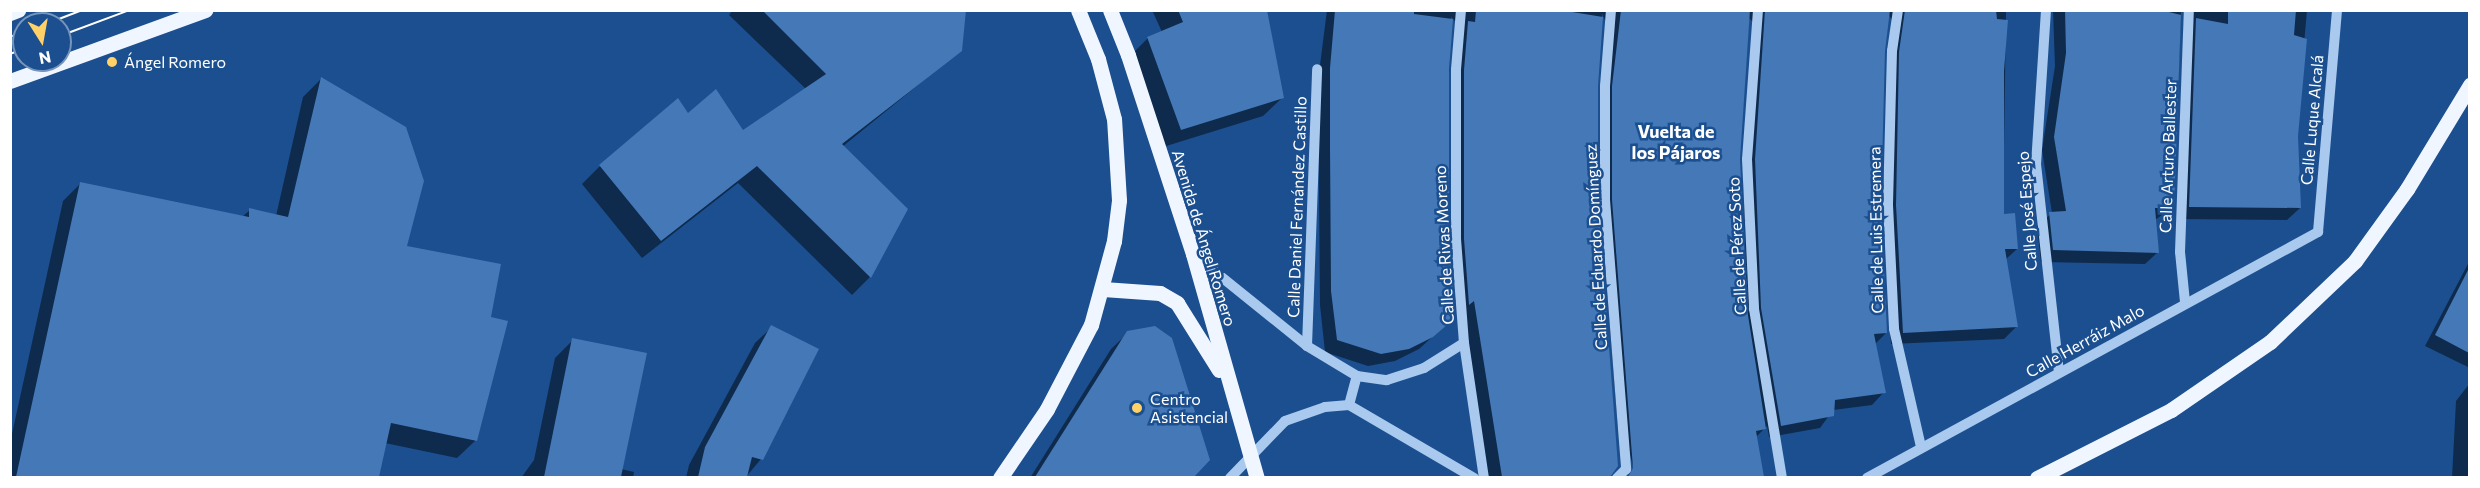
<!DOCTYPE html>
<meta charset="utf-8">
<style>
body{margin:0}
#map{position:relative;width:2480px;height:488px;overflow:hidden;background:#1b4f8f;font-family:Commissioner,sans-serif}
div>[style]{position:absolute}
.shadow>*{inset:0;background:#0007}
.building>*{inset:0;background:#4478b7}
.minor>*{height:10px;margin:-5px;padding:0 5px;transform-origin:5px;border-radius:5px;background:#a9c9ee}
.major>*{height:15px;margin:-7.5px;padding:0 7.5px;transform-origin:7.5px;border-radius:7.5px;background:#f0f6ff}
.tram>*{height:1.5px;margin:-0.75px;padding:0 0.75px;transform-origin:0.75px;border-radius:0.75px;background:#fff}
.dots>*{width:16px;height:16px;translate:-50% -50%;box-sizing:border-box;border:3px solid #1b4f8f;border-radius:50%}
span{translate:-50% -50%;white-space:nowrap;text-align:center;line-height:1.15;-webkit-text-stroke:5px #1b4f8f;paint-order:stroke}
.poi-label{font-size:16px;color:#fff}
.left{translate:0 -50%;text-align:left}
.street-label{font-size:16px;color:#fff}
.neighbourhood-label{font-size:18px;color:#fff;font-weight:700}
.frame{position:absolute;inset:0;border:12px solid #fff;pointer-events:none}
.north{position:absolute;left:12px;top:12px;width:60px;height:60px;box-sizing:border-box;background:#1b4f8f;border:2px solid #7695bc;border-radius:50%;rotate:169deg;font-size:16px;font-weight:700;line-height:24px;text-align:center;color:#fff}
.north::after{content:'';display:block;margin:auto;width:21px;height:27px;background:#ffd166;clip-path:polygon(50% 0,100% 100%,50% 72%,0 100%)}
</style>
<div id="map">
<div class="shadow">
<i style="clip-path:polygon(733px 10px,964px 10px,961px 50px,842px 147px,870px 277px,852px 295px,738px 183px,642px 258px,582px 184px,600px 166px,687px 115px,743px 132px,806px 89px,729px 15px)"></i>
<i style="clip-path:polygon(1152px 10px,1270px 10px,1266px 13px,1282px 98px,1263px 116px,1163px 147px,1130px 56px,1148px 38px,1162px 32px)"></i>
<i style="clip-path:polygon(evenodd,1327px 10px,2006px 10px,2003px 215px,2017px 249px,2005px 260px,2016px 327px,2004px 339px,1891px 344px,1884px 218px,1894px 24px,1888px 13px,1883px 51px,1879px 205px,1886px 333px,1875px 344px,1884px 392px,1872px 405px,1833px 410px,1820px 428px,1769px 437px,1767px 426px,1755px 438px,1762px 478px,1636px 478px,1622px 423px,1618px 428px,1601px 213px,1601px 100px,1607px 24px,1602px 14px,1596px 86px,1599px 475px,1488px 478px,1461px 311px,1457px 23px,1451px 17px,1440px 330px,1419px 349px,1395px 361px,1368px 366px,1325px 352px,1320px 305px,1318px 81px,1327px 10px,1749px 18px,1754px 23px,1743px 172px,1748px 326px,1738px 159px,1749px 18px)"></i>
<i style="clip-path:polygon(2053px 10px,2181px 10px,2173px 207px,2155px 220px,2158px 252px,2145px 264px,2041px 262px,2037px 226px,2052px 213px,2042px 150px,2055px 66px)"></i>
<i style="clip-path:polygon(2195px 10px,2307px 10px,2296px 136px,2300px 208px,2287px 220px,2177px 219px,2184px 22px)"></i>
<i style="clip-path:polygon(321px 79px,405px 247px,490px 318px,476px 440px,457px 458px,385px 443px,378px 478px,10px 478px,10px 443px,63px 201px,81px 183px,242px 217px,250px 210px,276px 216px,303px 97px)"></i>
<i style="clip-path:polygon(2470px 260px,2470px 368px,2425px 346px)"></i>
<i style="clip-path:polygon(772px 327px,761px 459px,745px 478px,686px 478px,689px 465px,755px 343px)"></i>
<i style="clip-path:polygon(1128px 333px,1208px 460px,1192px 478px,1030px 478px,1111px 349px)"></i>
<i style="clip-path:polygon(573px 340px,621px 469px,634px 472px,633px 478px,521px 478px,534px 460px,555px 358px)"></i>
<i style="clip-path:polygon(2470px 383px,2470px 478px,2452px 478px,2456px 401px)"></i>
</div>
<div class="building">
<i style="clip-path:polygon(762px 10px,966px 10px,962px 51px,842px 144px,908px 209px,871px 278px,757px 166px,661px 241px,599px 165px,678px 98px,688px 113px,716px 89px,743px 130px,826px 74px)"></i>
<i style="clip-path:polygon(1178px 10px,1267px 10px,1284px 98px,1181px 130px,1147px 37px,1183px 22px)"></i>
<i style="clip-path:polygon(1335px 10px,1414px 10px,1414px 14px,1453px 19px,1449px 70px,1449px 239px,1455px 318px,1433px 337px,1409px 349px,1381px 354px,1337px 340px,1331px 291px,1330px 147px,1330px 68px)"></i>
<i style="clip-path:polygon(1476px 10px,1560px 10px,1603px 17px,1598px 86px,1598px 200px,1618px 466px,1610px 477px,1502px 477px,1474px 301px,1469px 305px,1464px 239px,1464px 70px,1468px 21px,1475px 22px)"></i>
<i style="clip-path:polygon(1621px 10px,1750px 10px,1740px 159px,1747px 309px,1766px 429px,1756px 431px,1764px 477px,1628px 477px,1633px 468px,1612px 200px,1612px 86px)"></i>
<i style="clip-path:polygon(1765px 10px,1890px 10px,1885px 51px,1881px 205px,1887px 333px,1874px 334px,1886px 393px,1835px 400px,1834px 416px,1781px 426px,1761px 308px,1755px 159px)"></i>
<i style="clip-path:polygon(1905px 10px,1996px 10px,1997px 19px,2008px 20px,2004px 71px,2004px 214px,2015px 213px,2018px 249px,2005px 249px,2018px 327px,1903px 333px,1896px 205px,1899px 52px)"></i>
<i style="clip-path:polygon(2065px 10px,2161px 10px,2181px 15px,2174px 208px,2155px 208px,2159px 253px,2053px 250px,2049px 212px,2066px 211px,2054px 137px,2066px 53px)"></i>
<i style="clip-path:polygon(2228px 10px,2296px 10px,2294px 35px,2307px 39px,2298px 136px,2301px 208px,2189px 207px,2196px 18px,2228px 24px)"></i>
<i style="clip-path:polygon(321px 77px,406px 127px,424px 181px,407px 246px,501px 264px,491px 317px,508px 321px,477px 441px,391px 423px,379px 477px,16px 477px,80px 182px,249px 217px,249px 208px,288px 217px)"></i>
<i style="clip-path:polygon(2469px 268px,2469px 353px,2435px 335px)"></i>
<i style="clip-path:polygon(771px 325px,819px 349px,763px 460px,752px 457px,747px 477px,698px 477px,705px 447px)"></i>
<i style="clip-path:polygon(1155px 326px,1172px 338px,1210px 460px,1194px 477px,1035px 477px,1127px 331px)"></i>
<i style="clip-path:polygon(572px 338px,647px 353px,621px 477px,544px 477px)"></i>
</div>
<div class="minor">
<i style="left:1461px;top:10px;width:60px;rotate:94.8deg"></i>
<i style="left:1456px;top:70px;width:169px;rotate:90deg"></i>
<i style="left:1456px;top:239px;width:104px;rotate:85.6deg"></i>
<i style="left:1464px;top:343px;width:136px;rotate:81.6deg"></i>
<i style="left:1611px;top:10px;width:76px;rotate:94.5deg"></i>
<i style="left:1605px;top:86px;width:114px;rotate:90deg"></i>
<i style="left:1605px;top:200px;width:270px;rotate:85.5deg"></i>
<i style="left:1626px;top:469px;width:13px;rotate:135deg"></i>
<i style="left:1758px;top:10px;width:149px;rotate:94.2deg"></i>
<i style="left:1747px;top:159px;width:150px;rotate:87.3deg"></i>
<i style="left:1754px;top:309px;width:171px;rotate:80.6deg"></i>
<i style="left:1898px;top:10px;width:41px;rotate:98.3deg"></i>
<i style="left:1892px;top:51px;width:154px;rotate:91.5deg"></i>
<i style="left:1888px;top:205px;width:124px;rotate:87.2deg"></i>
<i style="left:1894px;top:329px;width:121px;rotate:77.1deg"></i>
<i style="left:2046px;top:10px;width:154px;rotate:93.7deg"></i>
<i style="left:2036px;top:164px;width:210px;rotate:83.7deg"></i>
<i style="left:1193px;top:254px;width:146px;rotate:38.9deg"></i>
<i style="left:1307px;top:346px;width:58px;rotate:31deg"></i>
<i style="left:1357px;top:376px;width:30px;rotate:8deg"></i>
<i style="left:1387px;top:380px;width:39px;rotate:-18deg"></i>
<i style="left:1424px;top:368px;width:47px;rotate:-32deg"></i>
<i style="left:2185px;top:302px;width:50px;rotate:-95.7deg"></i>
<i style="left:2180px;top:252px;width:242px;rotate:-87.9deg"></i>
<i style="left:1307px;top:346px;width:277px;rotate:-87.9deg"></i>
<i style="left:1349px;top:405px;width:145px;rotate:30.3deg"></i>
<i style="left:1230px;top:478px;width:79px;rotate:-46deg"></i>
<i style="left:1285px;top:421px;width:42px;rotate:-19.3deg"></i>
<i style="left:1325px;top:407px;width:24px;rotate:-5deg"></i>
<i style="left:1349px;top:405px;width:30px;rotate:-75deg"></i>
<i style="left:1867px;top:478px;width:514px;rotate:-28.61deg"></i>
<i style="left:2318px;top:232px;width:223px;rotate:-85.1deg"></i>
</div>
<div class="major">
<i style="left:1110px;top:10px;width:48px;rotate:68.2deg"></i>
<i style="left:1128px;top:55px;width:209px;rotate:71.9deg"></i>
<i style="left:1193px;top:254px;width:233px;rotate:74.1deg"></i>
<i style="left:10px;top:13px;width:9px;rotate:-21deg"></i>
<i style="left:10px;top:81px;width:208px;rotate:-20deg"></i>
<i style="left:1103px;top:289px;width:57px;rotate:4deg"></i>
<i style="left:1160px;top:293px;width:20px;rotate:30deg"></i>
<i style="left:1177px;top:303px;width:79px;rotate:57.9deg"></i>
<i style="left:1000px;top:478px;width:83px;rotate:-55.7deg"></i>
<i style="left:1047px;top:409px;width:95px;rotate:-62.4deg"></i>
<i style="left:1091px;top:325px;width:87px;rotate:-74.7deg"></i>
<i style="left:1114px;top:241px;width:41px;rotate:-83deg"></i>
<i style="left:1119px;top:200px;width:81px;rotate:-93.5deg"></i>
<i style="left:1114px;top:119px;width:62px;rotate:-104.9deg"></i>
<i style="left:1098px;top:59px;width:53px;rotate:-112.2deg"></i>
<i style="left:2037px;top:478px;width:150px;rotate:-26.9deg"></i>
<i style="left:2171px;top:410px;width:120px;rotate:-34.5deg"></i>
<i style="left:2270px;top:342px;width:117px;rotate:-43.6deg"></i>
<i style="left:2355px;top:261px;width:89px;rotate:-54.2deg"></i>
<i style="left:2407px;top:189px;width:122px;rotate:-58.8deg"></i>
</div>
<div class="tram">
<i style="left:46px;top:24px;width:40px;rotate:-21deg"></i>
<i style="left:60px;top:36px;width:75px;rotate:-20.4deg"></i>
<i style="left:10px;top:37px;width:15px;rotate:-20deg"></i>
<i style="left:10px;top:54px;width:15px;rotate:-20deg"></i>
</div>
<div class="dots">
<i style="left:112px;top:62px;background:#ffd166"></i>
<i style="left:1137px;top:408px;background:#ffd166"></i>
</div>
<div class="poi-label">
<span class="left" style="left:124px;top:62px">Ángel Romero</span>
<span class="left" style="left:1150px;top:408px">Centro<br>Asistencial</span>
</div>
<div class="street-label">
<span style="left:2312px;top:120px;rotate:-85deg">Calle Luque Alcalá</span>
<span style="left:2168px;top:156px;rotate:-88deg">Calle Arturo Ballester</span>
<span style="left:1297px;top:207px;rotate:-88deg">Calle Daniel Fernández Castillo</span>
<span style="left:2027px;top:211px;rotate:-94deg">Calle José Espejo</span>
<span style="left:1876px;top:230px;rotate:-91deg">Calle de Luis Estremera</span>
<span style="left:1204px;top:238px;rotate:73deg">Avenida de Ángel Romero</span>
<span style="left:1444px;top:245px;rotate:-93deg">Calle de Rivas Moreno</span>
<span style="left:1737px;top:246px;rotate:-93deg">Calle de Pérez Soto</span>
<span style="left:1596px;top:247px;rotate:-93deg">Calle de Eduardo Domínguez</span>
<span style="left:2085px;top:341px;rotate:-29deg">Calle Herráiz Malo</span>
</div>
<div class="neighbourhood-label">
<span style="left:1676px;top:142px">Vuelta de<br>los Pájaros</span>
</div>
<div class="frame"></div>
<div class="north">N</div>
</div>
